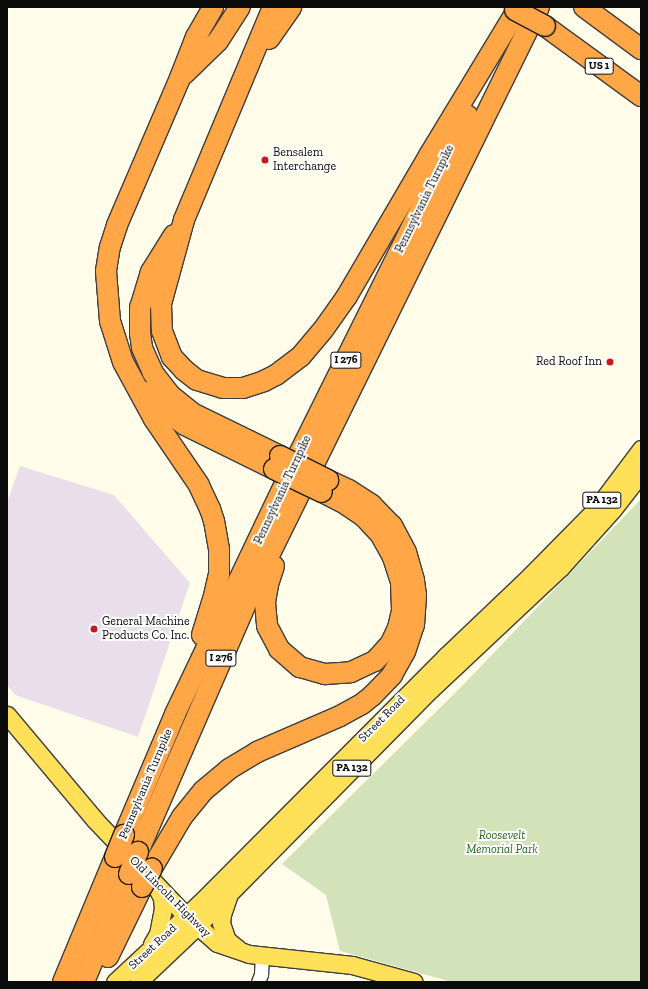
<!DOCTYPE html>
<style>
body{margin:0}
#map{position:relative;width:648px;height:989px;overflow:hidden;background:#fffce9;font-family:"Zilla Slab",serif}
div>[style]{position:absolute}
.industrial>*{inset:0;background:#eadeeb}
.cemetery>*{inset:0;background:#d2e2b9}
.roads{filter:drop-shadow(1px 0 #3e3e3e) drop-shadow(-1px 0 #3e3e3e) drop-shadow(0 1px #3e3e3e) drop-shadow(0 -1px #3e3e3e)}
.minor>*{height:13px;margin:-6.5px;padding:0 6.5px;transform-origin:6.5px;border-radius:6.5px;background:#fff}
.major>*{height:17px;margin:-8.5px;padding:0 8.5px;transform-origin:8.5px;border-radius:8.5px;background:#ffe059}
.highway>*{height:20px;margin:-10px;padding:0 10px;transform-origin:10px;border-radius:10px;background:#ffa647}
.bridges{filter:drop-shadow(1px 0 #1c1c1c) drop-shadow(-1px 0 #1c1c1c) drop-shadow(0 1px #1c1c1c) drop-shadow(0 -1px #1c1c1c)}
.highway-bridge>*{height:20px;margin:-10px;padding:0 10px;transform-origin:10px;border-radius:10px;background:#ffa647}
.dots>*{width:11px;height:11px;translate:-50% -50%;box-sizing:border-box;border:2px solid #fff;border-radius:50%}
span{translate:-50% -50%;white-space:nowrap;text-align:center;line-height:1.15;-webkit-text-stroke:4px #fff;paint-order:stroke}
.shield-label span{padding:1px 3px;background:#fff;border:1px solid;border-radius:3px;-webkit-text-stroke-width:0}
.shield-label{font-size:11px;color:#0b0b0b;font-weight:700}
.poi-label{font-size:12px;color:#0b0b0b}
.left{translate:0 -50%;text-align:left}
.right{translate:-100% -50%;text-align:right}
.street-label{font-size:12px;color:#0b0b0b}
.park-label{font-size:12px;color:#236717;font-style:italic}
.frame{position:absolute;inset:0;border:8px solid #0b0b0b;pointer-events:none}
</style>
<div id="map">
<div class="industrial">
<i style="clip-path:polygon(20px 466px,114px 495px,190px 583px,138px 737px,15px 695px,7px 685px,7px 502px)"></i>
</div>
<div class="cemetery">
<i style="clip-path:polygon(641px 499px,641px 982px,452px 982px,340px 951px,326px 895px,282px 864px,463px 685px)"></i>
</div>
<div class="roads">
<div class="minor">
<i style="left:258px;top:982px;width:9px;rotate:-69deg"></i>
<i style="left:261px;top:974px;width:18px;rotate:-87deg"></i>
</div>
<div class="major">
<i style="left:7px;top:715px;width:137px;rotate:50deg"></i>
<i style="left:95px;top:820px;width:132px;rotate:46.5deg"></i>
<i style="left:186px;top:916px;width:41px;rotate:41.1deg"></i>
<i style="left:217px;top:943px;width:34px;rotate:19deg"></i>
<i style="left:249px;top:954px;width:104px;rotate:6.1deg"></i>
<i style="left:352px;top:965px;width:64px;rotate:15.3deg"></i>
<i style="left:228px;top:897px;width:18px;rotate:109deg"></i>
<i style="left:222px;top:914px;width:9px;rotate:96deg"></i>
<i style="left:221px;top:923px;width:18px;rotate:71deg"></i>
<i style="left:227px;top:940px;width:14px;rotate:39deg"></i>
<i style="left:152px;top:944px;width:12px;rotate:-59deg"></i>
<i style="left:158px;top:934px;width:26px;rotate:-79deg"></i>
<i style="left:163px;top:908px;width:10px;rotate:-96deg"></i>
<i style="left:162px;top:898px;width:11px;rotate:-117deg"></i>
<i style="left:115px;top:982px;width:116px;rotate:-42.9deg"></i>
<i style="left:200px;top:903px;width:349px;rotate:-45.1deg"></i>
<i style="left:446px;top:656px;width:116px;rotate:-43.6deg"></i>
<i style="left:530px;top:576px;width:94px;rotate:-45.4deg"></i>
<i style="left:596px;top:509px;width:75px;rotate:-53.1deg"></i>
<i style="left:138px;top:982px;width:80px;rotate:-43.5deg"></i>
<i style="left:196px;top:927px;width:334px;rotate:-45.4deg"></i>
<i style="left:431px;top:689px;width:177px;rotate:-43.2deg"></i>
<i style="left:560px;top:568px;width:79px;rotate:-48.1deg"></i>
<i style="left:613px;top:509px;width:46px;rotate:-52.1deg"></i>
</div>
<div class="highway">
<i style="left:273px;top:7px;width:231px;rotate:112.7deg"></i>
<i style="left:184px;top:220px;width:87px;rotate:105.3deg"></i>
<i style="left:161px;top:304px;width:27px;rotate:88deg"></i>
<i style="left:162px;top:331px;width:28px;rotate:69deg"></i>
<i style="left:172px;top:357px;width:18px;rotate:47deg"></i>
<i style="left:184px;top:370px;width:16px;rotate:38deg"></i>
<i style="left:197px;top:380px;width:27px;rotate:17deg"></i>
<i style="left:223px;top:388px;width:20px"></i>
<i style="left:243px;top:388px;width:22px;rotate:-18deg"></i>
<i style="left:264px;top:381px;width:13px;rotate:-27deg"></i>
<i style="left:276px;top:375px;width:31px;rotate:-37deg"></i>
<i style="left:301px;top:356px;width:34px;rotate:-50deg"></i>
<i style="left:323px;top:330px;width:42px;rotate:-54.8deg"></i>
<i style="left:347px;top:296px;width:164px;rotate:-59.7deg"></i>
<i style="left:430px;top:154px;width:172px;rotate:-58.8deg"></i>
<i style="left:584px;top:7px;width:71px;rotate:36.4deg"></i>
<i style="left:545px;top:26px;width:119px;rotate:36.1deg"></i>
<i style="left:269px;top:39px;width:39px;rotate:-55deg"></i>
<i style="left:184px;top:74px;width:47px;rotate:-44.1deg"></i>
<i style="left:218px;top:41px;width:40px;rotate:-57.1deg"></i>
<i style="left:174px;top:235px;width:44px;rotate:121.9deg"></i>
<i style="left:151px;top:272px;width:37px;rotate:107deg"></i>
<i style="left:140px;top:307px;width:26px;rotate:90deg"></i>
<i style="left:140px;top:333px;width:15px;rotate:82deg"></i>
<i style="left:142px;top:348px;width:27px;rotate:66deg"></i>
<i style="left:153px;top:373px;width:28px;rotate:52deg"></i>
<i style="left:170px;top:395px;width:28px;rotate:39deg"></i>
<i style="left:192px;top:413px;width:98px;rotate:26deg"></i>
<i style="left:146px;top:392px;width:34px;rotate:43deg"></i>
<i style="left:171px;top:415px;width:17px;rotate:36deg"></i>
<i style="left:185px;top:425px;width:99px;rotate:26.3deg"></i>
<i style="left:274px;top:566px;width:20px;rotate:108deg"></i>
<i style="left:268px;top:585px;width:17px;rotate:100deg"></i>
<i style="left:265px;top:602px;width:24px;rotate:85deg"></i>
<i style="left:267px;top:626px;width:26px;rotate:62deg"></i>
<i style="left:279px;top:649px;width:28px;rotate:41deg"></i>
<i style="left:300px;top:667px;width:26px;rotate:16deg"></i>
<i style="left:325px;top:674px;width:26px;rotate:-4deg"></i>
<i style="left:351px;top:672px;width:26px;rotate:-25deg"></i>
<i style="left:375px;top:661px;width:24px;rotate:-48deg"></i>
<i style="left:391px;top:643px;width:17px;rotate:-65deg"></i>
<i style="left:398px;top:628px;width:18px;rotate:-77deg"></i>
<i style="left:402px;top:610px;width:28px;rotate:-92deg"></i>
<i style="left:401px;top:582px;width:26px;rotate:-108deg"></i>
<i style="left:393px;top:557px;width:25px;rotate:-119deg"></i>
<i style="left:381px;top:535px;width:26px;rotate:-133deg"></i>
<i style="left:363px;top:516px;width:25px;rotate:-146deg"></i>
<i style="left:342px;top:502px;width:22px;rotate:-153deg"></i>
<i style="left:202px;top:635px;width:37px;rotate:-73deg"></i>
<i style="left:213px;top:600px;width:27px;rotate:-77deg"></i>
<i style="left:219px;top:574px;width:25px;rotate:-90deg"></i>
<i style="left:219px;top:549px;width:28px;rotate:-100deg"></i>
<i style="left:214px;top:521px;width:13px;rotate:-108deg"></i>
<i style="left:210px;top:509px;width:26px;rotate:-115deg"></i>
<i style="left:199px;top:485px;width:80px;rotate:-124.3deg"></i>
<i style="left:154px;top:419px;width:65px;rotate:-118.5deg"></i>
<i style="left:123px;top:362px;width:43px;rotate:-107.6deg"></i>
<i style="left:110px;top:321px;width:50px;rotate:-94.6deg"></i>
<i style="left:106px;top:271px;width:24px;rotate:-81deg"></i>
<i style="left:110px;top:247px;width:23px;rotate:-72deg"></i>
<i style="left:117px;top:225px;width:160px;rotate:-66.8deg"></i>
<i style="left:180px;top:78px;width:44px;rotate:-68.7deg"></i>
<i style="left:196px;top:37px;width:34px;rotate:-60deg"></i>
<i style="left:124px;top:835px;width:131px;rotate:-67.1deg"></i>
<i style="left:175px;top:714px;width:290px;rotate:-64.5deg"></i>
<i style="left:300px;top:452px;width:376px;rotate:-63.6deg"></i>
<i style="left:138px;top:852px;width:283px;rotate:-66.5deg"></i>
<i style="left:251px;top:592px;width:652px;rotate:-63.79deg"></i>
<i style="left:152px;top:868px;width:59px;rotate:-59.5deg"></i>
<i style="left:182px;top:817px;width:33px;rotate:-51deg"></i>
<i style="left:203px;top:791px;width:34px;rotate:-40deg"></i>
<i style="left:229px;top:769px;width:33px;rotate:-31deg"></i>
<i style="left:257px;top:752px;width:90px;rotate:-23.4deg"></i>
<i style="left:340px;top:716px;width:25px;rotate:-29deg"></i>
<i style="left:362px;top:704px;width:13px;rotate:-39deg"></i>
<i style="left:372px;top:696px;width:29px;rotate:-46deg"></i>
<i style="left:392px;top:675px;width:26px;rotate:-61deg"></i>
<i style="left:405px;top:652px;width:28px;rotate:-72deg"></i>
<i style="left:414px;top:625px;width:30px;rotate:-86deg"></i>
<i style="left:416px;top:595px;width:15px;rotate:-98deg"></i>
<i style="left:414px;top:580px;width:29px;rotate:-106deg"></i>
<i style="left:406px;top:552px;width:30px;rotate:-118deg"></i>
<i style="left:392px;top:526px;width:29px;rotate:-134deg"></i>
<i style="left:372px;top:505px;width:27px;rotate:-147deg"></i>
<i style="left:349px;top:490px;width:23px;rotate:-155deg"></i>
<i style="left:108px;top:957px;width:78px;rotate:-64.1deg"></i>
<i style="left:63px;top:982px;width:135px;rotate:-67.4deg"></i>
<i style="left:84px;top:982px;width:117px;rotate:-67.4deg"></i>
</div>
</div>
<div class="bridges">
<div class="highway-bridge">
<i style="left:515px;top:10px;width:34px;rotate:28deg"></i>
<i style="left:280px;top:456px;width:54px;rotate:26.6deg"></i>
<i style="left:274px;top:469px;width:53px;rotate:25.6deg"></i>
<i style="left:115px;top:857px;width:24px;rotate:-68deg"></i>
<i style="left:129px;top:874px;width:24px;rotate:-68deg"></i>
<i style="left:142px;top:887px;width:21px;rotate:-62deg"></i>
</div>
</div>
<div class="dots">
<i style="left:265px;top:160px;background:#c51a19"></i>
<i style="left:610px;top:362px;background:#c51a19"></i>
<i style="left:94px;top:629px;background:#c51a19"></i>
</div>
<div class="shield-label">
<span style="left:599px;top:66px">US 1</span>
<span style="left:346px;top:360px">I 276</span>
<span style="left:602px;top:500px">PA 132</span>
<span style="left:221px;top:658px">I 276</span>
<span style="left:352px;top:768px">PA 132</span>
</div>
<div class="poi-label">
<span class="left" style="left:273px;top:160px">Bensalem<br>Interchange</span>
<span class="right" style="left:602px;top:362px">Red Roof Inn</span>
<span class="left" style="left:102px;top:629px">General Machine<br>Products Co. Inc.</span>
</div>
<div class="street-label">
<span style="left:425px;top:199px;rotate:-64deg">Pennsylvania Turnpike</span>
<span style="left:283px;top:490px;rotate:-65deg">Pennsylvania Turnpike</span>
<span style="left:382px;top:719px;rotate:-45deg">Street Road</span>
<span style="left:146px;top:784px;rotate:-67deg">Pennsylvania Turnpike</span>
<span style="left:170px;top:897px;rotate:45deg">Old Lincoln Highway</span>
<span style="left:153px;top:947px;rotate:-43deg">Street Road</span>
</div>
<div class="park-label">
<span style="left:502px;top:843px">Roosevelt<br>Memorial Park</span>
</div>
<div class="frame"></div>
</div>
